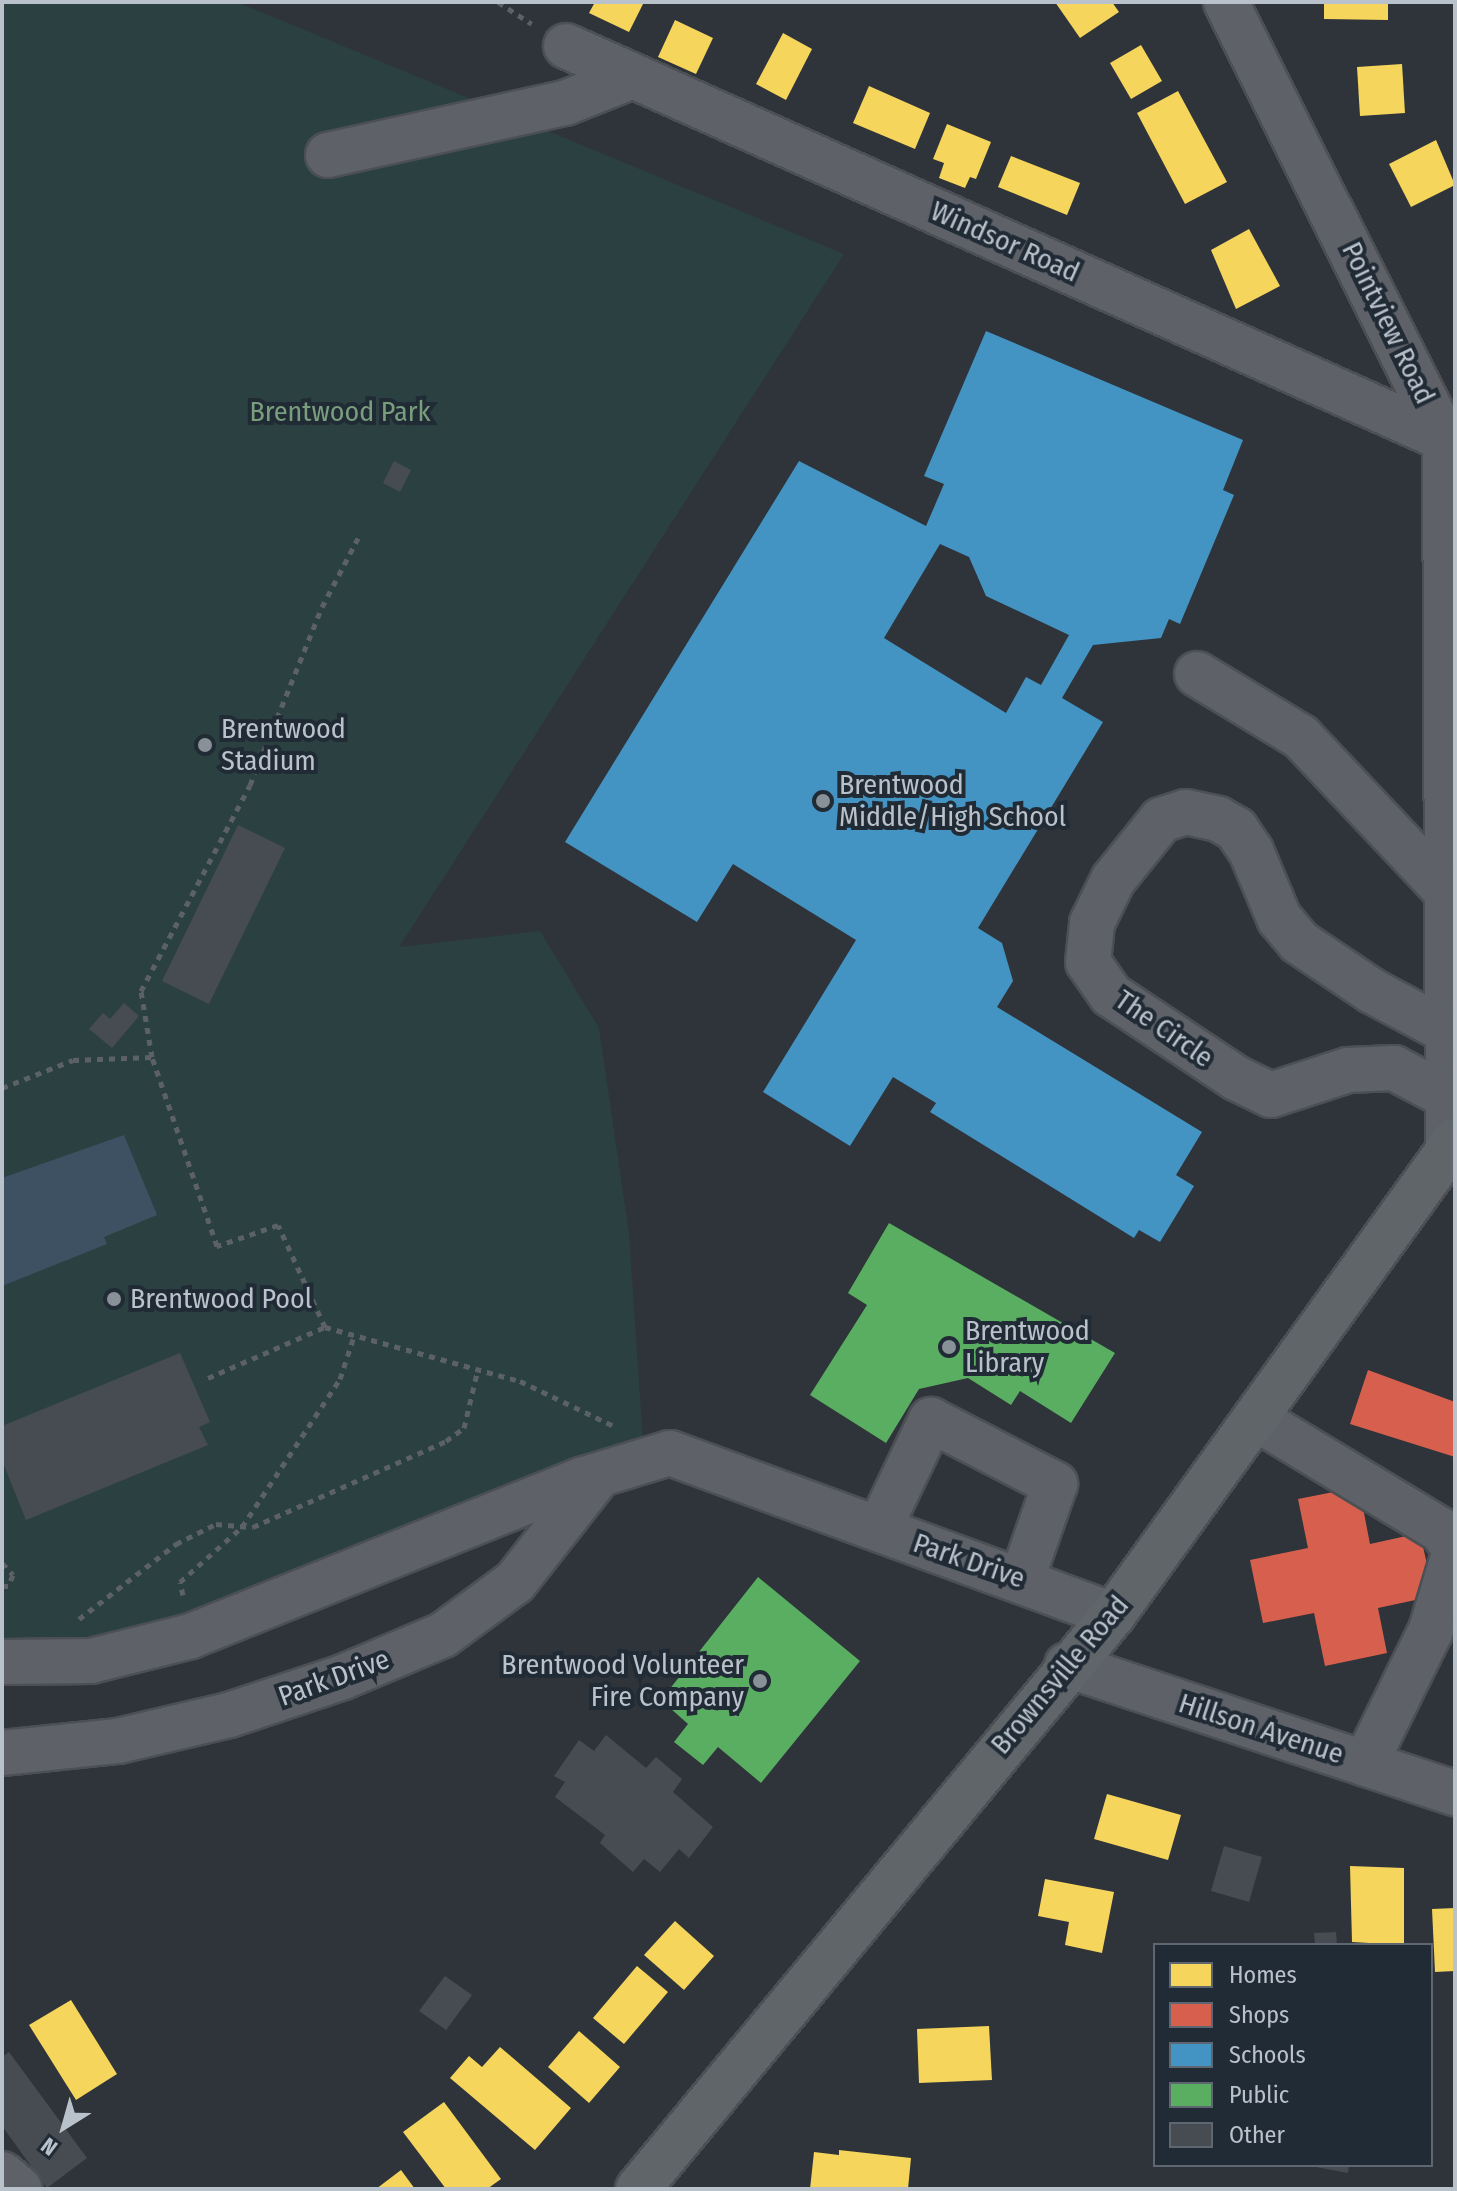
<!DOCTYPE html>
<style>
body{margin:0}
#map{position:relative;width:1457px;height:2191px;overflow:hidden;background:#2e343a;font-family:"Fira Sans Condensed",sans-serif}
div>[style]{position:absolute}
.green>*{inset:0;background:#2b4141}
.water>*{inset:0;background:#3d5163}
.homes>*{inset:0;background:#f6d55c}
.shops>*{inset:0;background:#d6604d}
.schools>*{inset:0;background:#4393c3}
.public>*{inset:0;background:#5aae61}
.building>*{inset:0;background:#474c52}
.path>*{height:5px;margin-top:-2.5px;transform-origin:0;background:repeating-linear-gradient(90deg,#5c6166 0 6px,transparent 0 12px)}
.roads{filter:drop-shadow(2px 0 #4c5055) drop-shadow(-2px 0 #4c5055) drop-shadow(0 2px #4c5055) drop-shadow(0 -2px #4c5055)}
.minor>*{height:44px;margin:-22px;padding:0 22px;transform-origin:22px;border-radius:22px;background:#5e6268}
.major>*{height:44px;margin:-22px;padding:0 22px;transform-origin:22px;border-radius:22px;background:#60656a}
.dots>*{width:22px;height:22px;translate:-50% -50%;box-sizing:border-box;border:4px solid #212b35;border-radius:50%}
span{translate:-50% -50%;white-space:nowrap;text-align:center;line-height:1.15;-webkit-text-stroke:8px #212b35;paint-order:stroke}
.street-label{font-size:28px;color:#b9c1ca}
.park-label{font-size:28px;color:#799e7d}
.poi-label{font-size:28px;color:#b9c1ca}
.left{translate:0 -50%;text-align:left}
.right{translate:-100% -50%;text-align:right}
.frame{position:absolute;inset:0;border:4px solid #b9c1ca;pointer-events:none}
.legend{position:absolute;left:1153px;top:1943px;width:280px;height:224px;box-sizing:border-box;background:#212b35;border:2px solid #5e6771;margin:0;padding:10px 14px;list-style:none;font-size:24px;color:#b9c1ca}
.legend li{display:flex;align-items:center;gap:16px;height:40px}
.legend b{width:40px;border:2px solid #5e6771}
.north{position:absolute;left:24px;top:2087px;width:80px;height:80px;-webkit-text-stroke:6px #212b35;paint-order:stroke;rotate:217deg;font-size:22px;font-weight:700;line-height:32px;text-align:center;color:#b9c1ca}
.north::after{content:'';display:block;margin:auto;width:28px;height:36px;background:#b9c1ca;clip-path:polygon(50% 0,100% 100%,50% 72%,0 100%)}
</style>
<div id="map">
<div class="green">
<i style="clip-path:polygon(2px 2px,237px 2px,844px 254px,399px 947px,540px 931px,599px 1028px,629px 1234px,644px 1457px,91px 1661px,2px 1646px)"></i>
</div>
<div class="water">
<i style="clip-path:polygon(124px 1135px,157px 1215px,104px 1237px,107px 1244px,2px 1286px,2px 1178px)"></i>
</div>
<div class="homes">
<i style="clip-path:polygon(595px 2px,644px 2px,629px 32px,589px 13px)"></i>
<i style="clip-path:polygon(1055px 2px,1112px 2px,1119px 12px,1080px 38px)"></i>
<i style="clip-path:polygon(1324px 2px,1388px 2px,1388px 20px,1324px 19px)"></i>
<i style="clip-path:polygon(675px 20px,713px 38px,696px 74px,658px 57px)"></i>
<i style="clip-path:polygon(783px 33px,812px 49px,786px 100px,756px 84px)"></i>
<i style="clip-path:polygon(1141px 45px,1162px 81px,1131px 99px,1110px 63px)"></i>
<i style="clip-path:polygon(1402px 64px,1405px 113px,1360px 116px,1357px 67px)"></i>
<i style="clip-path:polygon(869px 86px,930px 113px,915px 149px,853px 123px)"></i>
<i style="clip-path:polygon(1178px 91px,1227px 182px,1185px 204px,1137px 113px)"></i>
<i style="clip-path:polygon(947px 124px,991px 142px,976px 179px,970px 177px,965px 188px,939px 178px,944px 163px,933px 159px)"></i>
<i style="clip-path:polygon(1436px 140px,1455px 185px,1411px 207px,1389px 164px)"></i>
<i style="clip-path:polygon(1011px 156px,1080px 183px,1067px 215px,998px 187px)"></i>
<i style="clip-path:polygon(1249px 229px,1280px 286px,1236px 309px,1211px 250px)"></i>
<i style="clip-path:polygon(1107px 1794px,1181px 1815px,1168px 1860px,1094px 1839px)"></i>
<i style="clip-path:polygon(1350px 1866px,1404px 1868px,1404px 1945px,1352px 1942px)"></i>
<i style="clip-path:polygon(1045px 1879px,1114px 1892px,1102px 1953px,1065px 1945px,1069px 1922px,1038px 1916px)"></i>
<i style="clip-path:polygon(1455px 1908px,1455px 1971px,1435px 1972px,1432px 1909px)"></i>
<i style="clip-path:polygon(675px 1921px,714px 1956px,684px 1990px,644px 1955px)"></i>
<i style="clip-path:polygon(637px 1966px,668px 1992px,624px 2044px,593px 2018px)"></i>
<i style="clip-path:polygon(71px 2000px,117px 2074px,76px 2100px,29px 2025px)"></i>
<i style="clip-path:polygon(989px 2026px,992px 2080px,919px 2083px,917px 2029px)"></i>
<i style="clip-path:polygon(579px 2031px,620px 2067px,589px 2103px,548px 2067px)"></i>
<i style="clip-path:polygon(500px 2047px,571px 2108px,535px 2150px,450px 2078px,469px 2056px,482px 2067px)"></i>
<i style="clip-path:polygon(444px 2102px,501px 2179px,487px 2189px,446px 2189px,403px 2132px)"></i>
<i style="clip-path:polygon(839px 2150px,911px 2158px,908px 2189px,810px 2189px,814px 2152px,839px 2155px)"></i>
<i style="clip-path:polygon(401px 2170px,415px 2189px,376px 2189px)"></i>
</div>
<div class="shops">
<i style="clip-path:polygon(1368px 1370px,1455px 1402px,1455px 1457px,1350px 1424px)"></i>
<i style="clip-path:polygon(1359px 1487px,1370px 1544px,1420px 1533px,1434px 1596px,1378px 1608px,1387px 1653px,1325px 1666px,1314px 1613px,1263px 1623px,1250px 1560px,1308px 1548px,1298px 1499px)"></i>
</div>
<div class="schools">
<i style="clip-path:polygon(evenodd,986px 331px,1243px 440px,1223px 490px,1234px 495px,1180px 624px,1169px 619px,1161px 638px,1093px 645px,1062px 698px,1103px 722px,978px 928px,1002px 943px,1013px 981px,997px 1007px,1202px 1132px,1176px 1175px,1194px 1186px,1160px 1242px,1139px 1230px,1134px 1238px,930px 1112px,936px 1103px,893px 1077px,850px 1146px,763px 1092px,856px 940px,733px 864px,697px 922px,565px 842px,799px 461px,926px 526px,944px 484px,924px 476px,986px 331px,940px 544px,969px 557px,986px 596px,1069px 635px,1041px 685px,1026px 677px,1006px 713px,884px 638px,940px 544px)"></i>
</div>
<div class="public">
<i style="clip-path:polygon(889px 1223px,1115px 1353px,1071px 1423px,1020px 1391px,1011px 1405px,968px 1378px,919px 1389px,886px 1443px,810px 1395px,867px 1305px,848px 1293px)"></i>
<i style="clip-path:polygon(758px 1577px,860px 1661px,761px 1783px,718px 1747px,703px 1765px,674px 1742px,688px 1724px,661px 1700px)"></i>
</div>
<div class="building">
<i style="clip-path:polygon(394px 461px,411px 470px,400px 492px,383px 483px)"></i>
<i style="clip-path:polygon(238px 825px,285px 848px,209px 1004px,162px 981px)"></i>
<i style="clip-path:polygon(124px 1003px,139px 1016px,112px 1048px,89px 1029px,103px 1013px,110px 1019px)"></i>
<i style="clip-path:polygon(180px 1353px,210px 1422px,199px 1427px,208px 1445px,26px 1520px,2px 1460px,2px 1426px)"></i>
<i style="clip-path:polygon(606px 1735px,646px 1768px,656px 1757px,682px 1779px,673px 1792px,713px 1827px,689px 1858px,679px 1849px,660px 1872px,644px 1859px,633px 1872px,600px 1843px,605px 1835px,555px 1797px,565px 1782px,554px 1776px,579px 1740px,594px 1751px)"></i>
<i style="clip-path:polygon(1224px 1846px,1262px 1857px,1249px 1902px,1211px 1891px)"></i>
<i style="clip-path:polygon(1336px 1932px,1337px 1945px,1315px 1945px,1314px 1933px)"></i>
<i style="clip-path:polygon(445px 1976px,472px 1995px,446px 2030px,419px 2011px)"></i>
<i style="clip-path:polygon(9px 2052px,87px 2158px,47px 2188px,2px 2126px,2px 2057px)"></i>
<i style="clip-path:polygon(1305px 2165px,1349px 2165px,1348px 2173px)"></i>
</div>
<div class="path">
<i style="left:498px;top:2px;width:40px;rotate:32.9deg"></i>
<i style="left:2px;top:1088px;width:76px;rotate:-21.5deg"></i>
<i style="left:73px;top:1060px;width:79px;rotate:-2.2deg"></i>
<i style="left:325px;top:1327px;width:202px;rotate:15.5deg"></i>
<i style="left:520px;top:1381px;width:104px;rotate:25.6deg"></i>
<i style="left:208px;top:1378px;width:128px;rotate:-23.6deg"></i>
<i style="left:325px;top:1327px;width:112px;rotate:-114.7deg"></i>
<i style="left:278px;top:1225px;width:65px;rotate:161deg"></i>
<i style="left:217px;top:1246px;width:200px;rotate:-109deg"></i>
<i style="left:152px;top:1057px;width:67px;rotate:-99.5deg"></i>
<i style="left:141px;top:991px;width:233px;rotate:-62.1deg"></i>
<i style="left:250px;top:785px;width:192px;rotate:-68deg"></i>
<i style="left:322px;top:607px;width:78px;rotate:-62.4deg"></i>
<i style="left:2px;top:1563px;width:16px;rotate:47deg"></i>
<i style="left:13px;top:1575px;width:12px;rotate:114deg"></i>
<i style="left:8px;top:1586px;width:6px;rotate:180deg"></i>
<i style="left:183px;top:1595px;width:13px;rotate:-103deg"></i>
<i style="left:180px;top:1582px;width:83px;rotate:-41.6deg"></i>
<i style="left:242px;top:1527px;width:178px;rotate:-56.5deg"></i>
<i style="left:340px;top:1379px;width:45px;rotate:-72deg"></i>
<i style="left:79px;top:1619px;width:123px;rotate:-37.7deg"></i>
<i style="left:176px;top:1544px;width:45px;rotate:-26.6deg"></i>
<i style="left:216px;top:1524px;width:37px;rotate:5deg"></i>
<i style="left:253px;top:1527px;width:211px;rotate:-24deg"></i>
<i style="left:446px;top:1441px;width:22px;rotate:-36deg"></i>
<i style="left:464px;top:1428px;width:61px;rotate:-76.7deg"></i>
</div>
<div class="roads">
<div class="minor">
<i style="left:1226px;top:2px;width:489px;rotate:63.4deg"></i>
<i style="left:1445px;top:439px;width:711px;rotate:89.76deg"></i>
<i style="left:566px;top:46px;width:963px;rotate:24.09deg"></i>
<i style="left:328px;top:155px;width:243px;rotate:-12.4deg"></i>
<i style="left:565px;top:103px;width:73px;rotate:-21.7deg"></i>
<i style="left:1197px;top:674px;width:122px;rotate:31.2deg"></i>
<i style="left:1301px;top:737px;width:212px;rotate:46.7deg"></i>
<i style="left:1447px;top:1096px;width:60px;rotate:-152.2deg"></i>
<i style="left:1394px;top:1068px;width:46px;rotate:177.5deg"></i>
<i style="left:1348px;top:1070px;width:81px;rotate:162deg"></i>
<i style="left:1271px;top:1095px;width:39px;rotate:-154deg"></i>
<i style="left:1236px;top:1078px;width:150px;rotate:-146.4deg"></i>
<i style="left:1111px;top:995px;width:40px;rotate:-124.9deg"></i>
<i style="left:1088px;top:962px;width:39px;rotate:-84deg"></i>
<i style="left:1092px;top:923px;width:48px;rotate:-64deg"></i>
<i style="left:1113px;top:880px;width:77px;rotate:-51.3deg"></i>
<i style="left:1161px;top:820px;width:26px;rotate:-18deg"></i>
<i style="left:1186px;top:812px;width:33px;rotate:12deg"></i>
<i style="left:1218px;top:819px;width:21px;rotate:29deg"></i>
<i style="left:1236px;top:829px;width:27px;rotate:56deg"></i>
<i style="left:1251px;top:851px;width:73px;rotate:67.3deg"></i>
<i style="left:1279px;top:918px;width:31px;rotate:50deg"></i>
<i style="left:1299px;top:942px;width:88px;rotate:33.9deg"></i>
<i style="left:1372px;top:991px;width:85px;rotate:28.1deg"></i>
<i style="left:1255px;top:1418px;width:218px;rotate:31.1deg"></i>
<i style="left:1442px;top:1531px;width:23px;rotate:56deg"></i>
<i style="left:1455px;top:1550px;width:84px;rotate:106.7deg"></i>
<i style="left:1431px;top:1630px;width:149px;rotate:116.2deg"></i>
<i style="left:879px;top:1529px;width:121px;rotate:-64.5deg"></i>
<i style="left:931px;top:1420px;width:140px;rotate:27.3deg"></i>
<i style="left:1055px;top:1484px;width:101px;rotate:109.2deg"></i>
<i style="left:2px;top:1662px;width:89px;rotate:-0.6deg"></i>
<i style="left:91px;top:1661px;width:103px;rotate:-14deg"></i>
<i style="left:191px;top:1636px;width:420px;rotate:-21.8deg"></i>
<i style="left:581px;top:1480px;width:93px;rotate:-16.9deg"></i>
<i style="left:670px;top:1453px;width:472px;rotate:20.1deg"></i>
<i style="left:1067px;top:1665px;width:409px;rotate:18.3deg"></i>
<i style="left:2px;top:1753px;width:117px;rotate:-5.9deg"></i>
<i style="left:118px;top:1741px;width:114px;rotate:-13.2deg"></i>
<i style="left:229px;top:1715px;width:120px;rotate:-18.4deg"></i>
<i style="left:343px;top:1677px;width:108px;rotate:-22.8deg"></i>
<i style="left:443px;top:1635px;width:89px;rotate:-36.4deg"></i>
<i style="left:515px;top:1582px;width:135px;rotate:-51.9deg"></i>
<i style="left:2px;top:2174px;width:23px;rotate:40deg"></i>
</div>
<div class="major">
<i style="left:638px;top:2189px;width:745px;rotate:-50.39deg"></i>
<i style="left:1113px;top:1615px;width:584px;rotate:-54.19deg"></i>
</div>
</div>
<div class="dots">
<i style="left:205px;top:745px;background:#889098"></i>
<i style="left:823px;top:801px;background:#889098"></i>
<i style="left:114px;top:1299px;background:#889098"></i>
<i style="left:949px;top:1347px;background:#889098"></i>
<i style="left:760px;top:1681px;background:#889098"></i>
</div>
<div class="street-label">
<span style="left:1005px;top:242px;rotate:24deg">Windsor Road</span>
<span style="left:1388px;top:323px;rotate:64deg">Pointview Road</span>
<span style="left:1164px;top:1029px;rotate:35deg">The Circle</span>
<span style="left:969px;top:1561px;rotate:19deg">Park Drive</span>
<span style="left:1060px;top:1675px;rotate:-50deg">Brownsville Road</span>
<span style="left:334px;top:1678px;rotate:-20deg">Park Drive</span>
<span style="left:1261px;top:1729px;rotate:18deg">Hillson Avenue</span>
</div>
<div class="park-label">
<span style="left:340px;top:412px">Brentwood Park</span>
</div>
<div class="poi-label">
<span class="left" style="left:221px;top:745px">Brentwood<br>Stadium</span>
<span class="left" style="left:839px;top:801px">Brentwood<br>Middle/High School</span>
<span class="left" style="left:130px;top:1299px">Brentwood Pool</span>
<span class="left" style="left:965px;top:1347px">Brentwood<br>Library</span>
<span class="right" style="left:744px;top:1681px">Brentwood Volunteer<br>Fire Company</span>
</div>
<div class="frame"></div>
<ul class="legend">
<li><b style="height:22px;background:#f6d55c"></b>Homes</li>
<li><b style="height:22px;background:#d6604d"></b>Shops</li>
<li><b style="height:22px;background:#4393c3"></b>Schools</li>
<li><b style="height:22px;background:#5aae61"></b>Public</li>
<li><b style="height:22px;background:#474c52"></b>Other</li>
</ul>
<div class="north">N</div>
</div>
